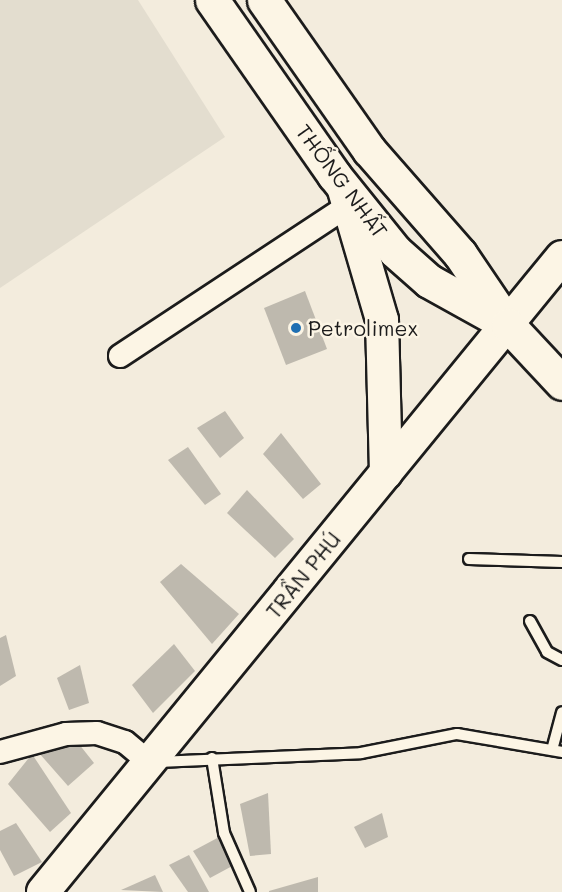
<!DOCTYPE html>
<meta charset="utf-8">
<style>
body{margin:0}
#map{position:relative;width:562px;height:892px;overflow:hidden;background:#f3ecdd;font-family:Mali,sans-serif}
div>[style]{position:absolute}
.built>*{inset:0;background:#e3ddcf}
.building>*{inset:0;background:#beb9ae}
.roads{filter:drop-shadow(2px 0 #1c1c1c) drop-shadow(-2px 0 #1c1c1c) drop-shadow(0 2px #1c1c1c) drop-shadow(0 -2px #1c1c1c)}
.service>*{height:10px;margin:-5px;padding:0 5px;transform-origin:5px;border-radius:5px;background:#fcf5e5}
.minor>*{height:22px;margin:-11px;padding:0 11px;transform-origin:11px;border-radius:11px;background:#fcf5e5}
.secondary>*{height:32px;margin:-16px;padding:0 16px;transform-origin:16px;border-radius:16px;background:#fcf5e5}
.primary>*{height:33px;margin:-16.5px;padding:0 16.5px;transform-origin:16.5px;border-radius:16.5px;background:#fcf5e5}
.dots>*{width:16px;height:16px;translate:-50% -50%;box-sizing:border-box;border:3px solid #fcf5e5;border-radius:50%}
span{translate:-50% -50%;white-space:nowrap;text-align:center;line-height:1.15;-webkit-text-stroke:5px #fcf5e5;paint-order:stroke}
.street-label{font-size:21px;color:#1c1c1c}
.poi-label{font-size:21px;color:#1c1c1c}
.left{translate:0 -50%;text-align:left}
</style>
<div id="map">
<div class="built">
<i style="clip-path:polygon(0 0,138px 0,225px 137px,0 288px)"></i>
</div>
<div class="building">
<i style="clip-path:polygon(305px 291px,327px 349px,286px 365px,264px 308px)"></i>
<i style="clip-path:polygon(225px 411px,244px 438px,220px 458px,197px 428px)"></i>
<i style="clip-path:polygon(281px 433px,321px 484px,303px 499px,263px 454px)"></i>
<i style="clip-path:polygon(188px 447px,221px 494px,205px 505px,168px 460px)"></i>
<i style="clip-path:polygon(247px 490px,294px 539px,275px 558px,227px 513px)"></i>
<i style="clip-path:polygon(181px 564px,239px 614px,212px 644px,160px 582px)"></i>
<i style="clip-path:polygon(6px 635px,16px 676px,0 686px,0 638px)"></i>
<i style="clip-path:polygon(174px 644px,195px 671px,153px 713px,132px 685px)"></i>
<i style="clip-path:polygon(80px 665px,89px 703px,69px 710px,57px 678px)"></i>
<i style="clip-path:polygon(71px 734px,94px 763px,68px 786px,39px 753px)"></i>
<i style="clip-path:polygon(32px 754px,71px 813px,50px 832px,8px 784px)"></i>
<i style="clip-path:polygon(268px 793px,271px 854px,250px 856px,240px 804px)"></i>
<i style="clip-path:polygon(382px 813px,388px 837px,365px 848px,354px 827px)"></i>
<i style="clip-path:polygon(16px 823px,42px 862px,14px 876px,0 850px,0 831px)"></i>
<i style="clip-path:polygon(221px 836px,236px 864px,210px 878px,193px 851px)"></i>
<i style="clip-path:polygon(189px 855px,209px 892px,188px 892px,169px 865px)"></i>
<i style="clip-path:polygon(155px 875px,163px 892px,121px 890px)"></i>
<i style="clip-path:polygon(318px 877px,318px 892px,269px 892px,269px 891px)"></i>
</div>
<div class="roads">
<div class="service">
<i style="left:469px;top:559px;width:93px;rotate:1.8deg"></i>
<i style="left:530px;top:621px;width:35px;rotate:61deg"></i>
<i style="left:547px;top:652px;width:17px;rotate:28deg"></i>
<i style="left:552px;top:750px;width:39px;rotate:-75deg"></i>
<i style="left:212px;top:758px;width:76px;rotate:80.9deg"></i>
<i style="left:224px;top:833px;width:64px;rotate:66.2deg"></i>
<i style="left:158px;top:762px;width:203px;rotate:-2.5deg"></i>
<i style="left:361px;top:753px;width:98px;rotate:-11.2deg"></i>
<i style="left:457px;top:734px;width:107px;rotate:9.7deg"></i>
</div>
<div class="minor">
<i style="left:120px;top:356px;width:274px;rotate:-33.4deg"></i>
<i style="left:0;top:752px;width:68px;rotate:-15.3deg"></i>
<i style="left:66px;top:734px;width:31px;rotate:-2deg"></i>
<i style="left:97px;top:733px;width:29px;rotate:18deg"></i>
<i style="left:125px;top:742px;width:31px;rotate:40deg"></i>
</div>
<div class="secondary">
<i style="left:344px;top:190px;width:135px;rotate:73.7deg"></i>
<i style="left:382px;top:320px;width:153px;rotate:88.5deg"></i>
<i style="left:43px;top:892px;width:820px;rotate:-50.74deg"></i>
</div>
<div class="primary">
<i style="left:212px;top:0;width:213px;rotate:55.1deg"></i>
<i style="left:334px;top:175px;width:97px;rotate:51.2deg"></i>
<i style="left:395px;top:251px;width:45px;rotate:41.4deg"></i>
<i style="left:429px;top:281px;width:82px;rotate:29.1deg"></i>
<i style="left:264px;top:0;width:183px;rotate:55deg"></i>
<i style="left:369px;top:150px;width:138px;rotate:48.8deg"></i>
<i style="left:460px;top:254px;width:86px;rotate:55.9deg"></i>
<i style="left:508px;top:325px;width:79px;rotate:47deg"></i>
</div>
</div>
<div class="dots">
<i style="left:296px;top:328px;background:#1f6fb2"></i>
</div>
<div class="street-label">
<span style="left:342px;top:181px;rotate:53deg">THỐNG NHẤT</span>
<span style="left:303px;top:575px;rotate:-51deg">TRẦN PHÚ</span>
</div>
<div class="poi-label">
<span class="left" style="left:308px;top:328px">Petrolimex</span>
</div>
</div>
